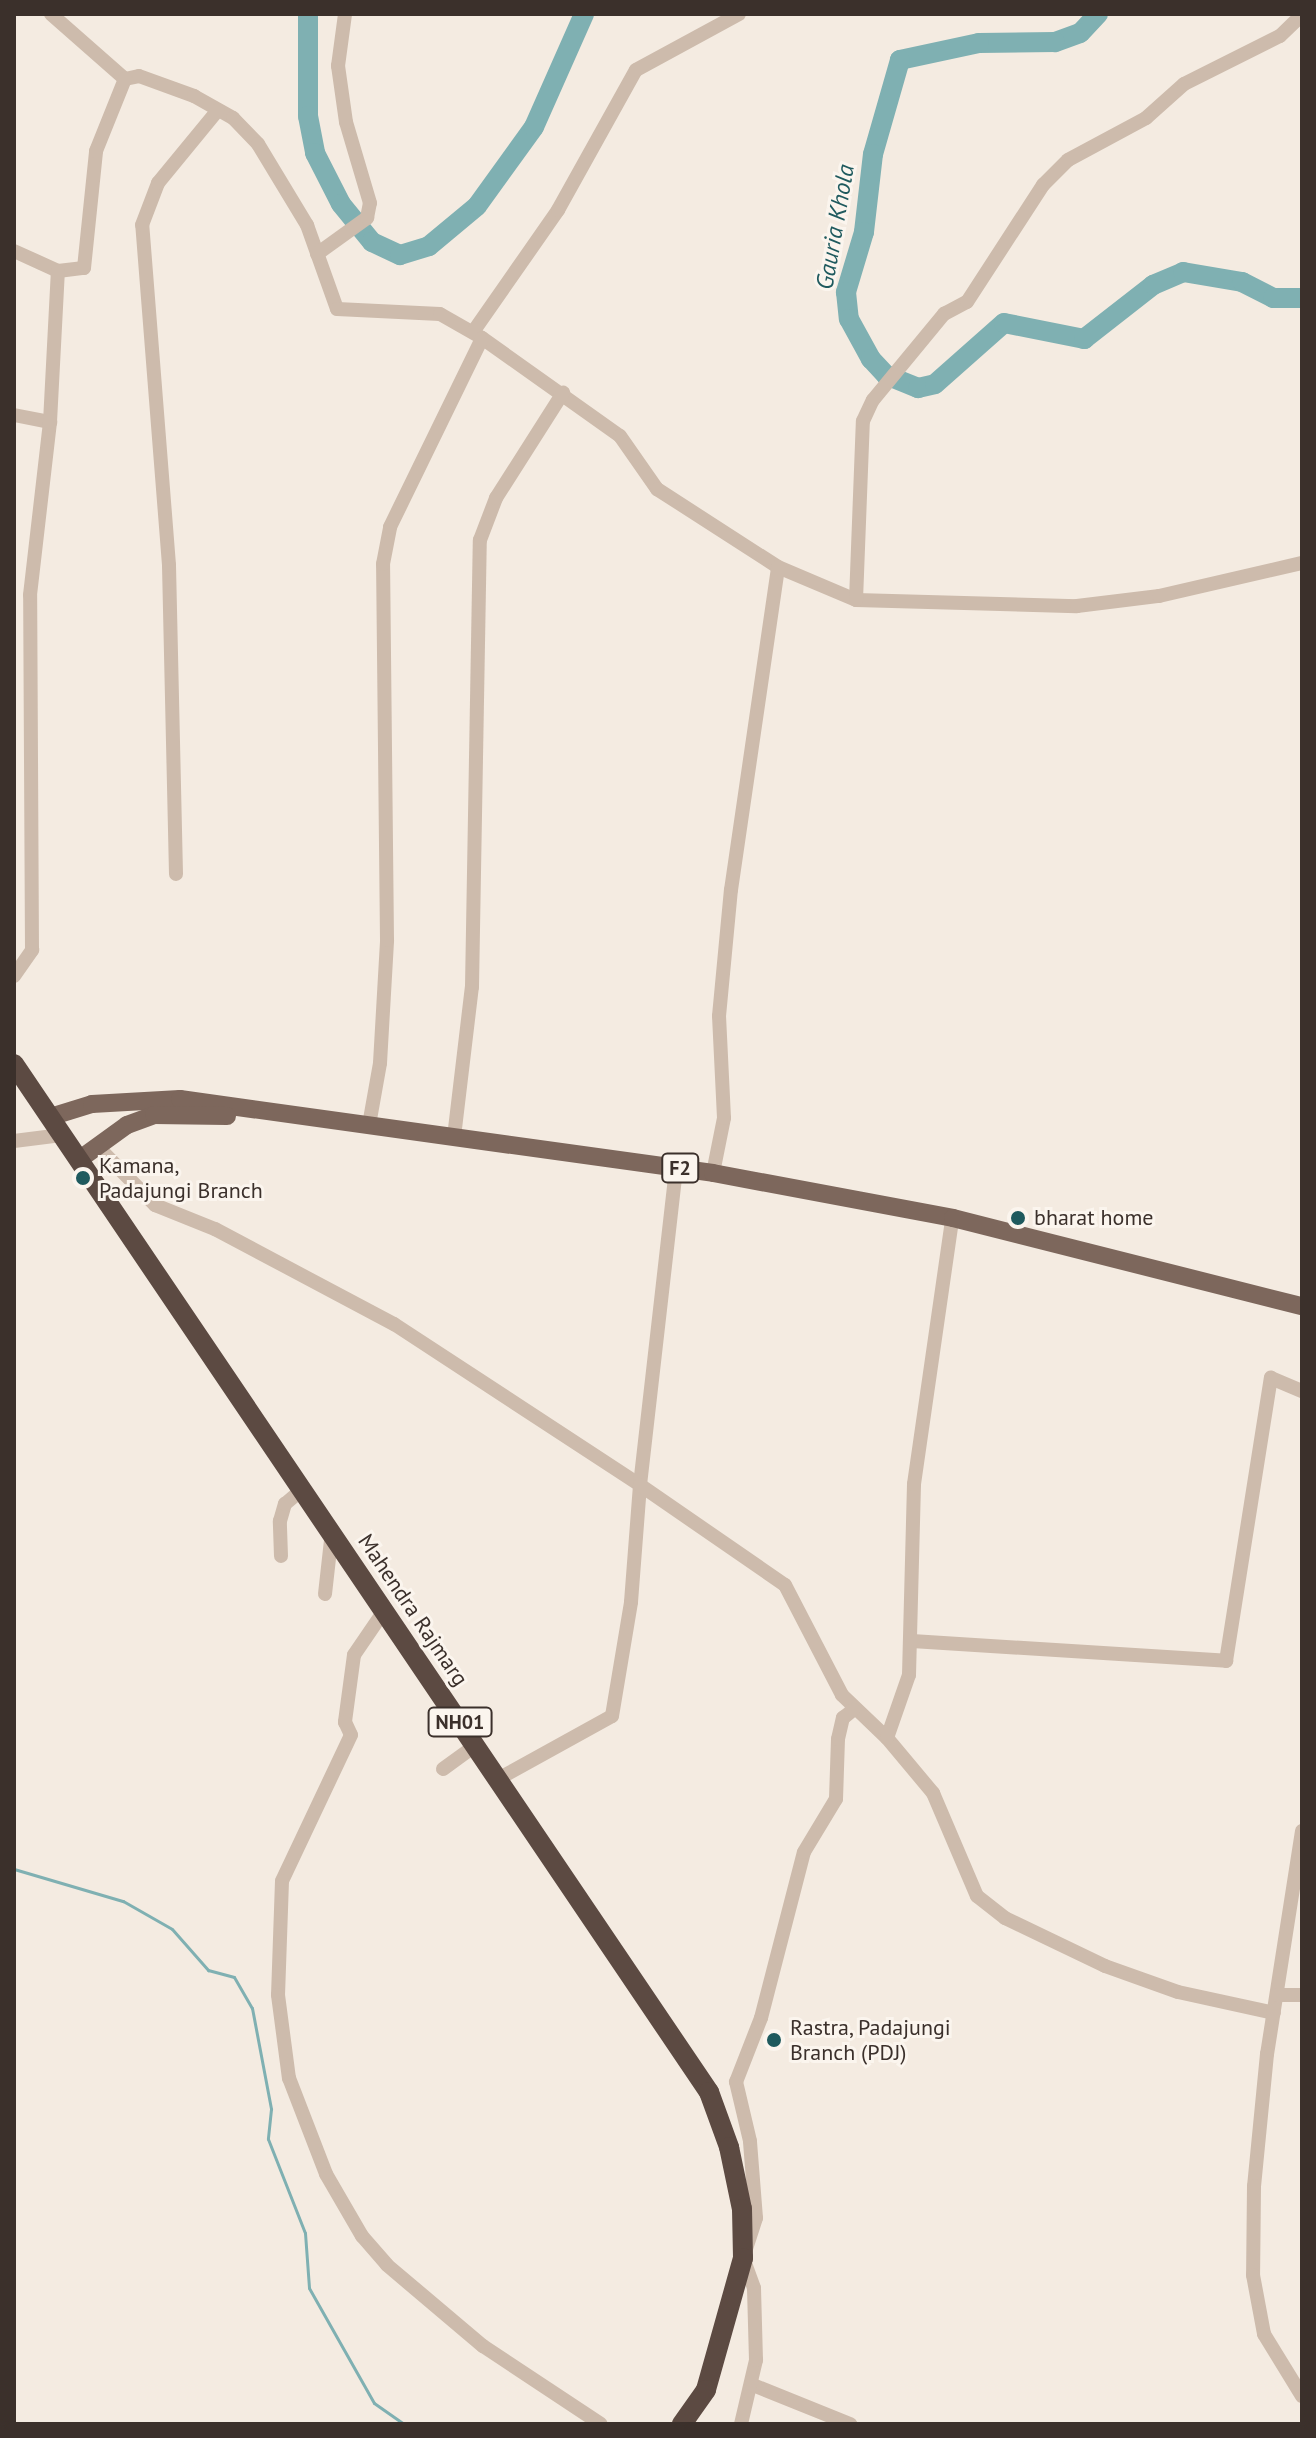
<!DOCTYPE html>
<style>
body{margin:0}
#map{position:relative;width:1316px;height:2438px;overflow:hidden;background:#f4ebe1;font-family:"PT Sans",sans-serif}
div>[style]{position:absolute}
.stream>*{height:3px;margin:-1.5px;padding:0 1.5px;transform-origin:1.5px;border-radius:1.5px;background:#7fb0b2}
.river>*{height:20px;margin:-10px;padding:0 10px;transform-origin:10px;border-radius:10px;background:#7fb0b2}
.minor>*{height:14px;margin:-7px;padding:0 7px;transform-origin:7px;border-radius:7px;background:#cdbbac}
.major>*{height:18px;margin:-9px;padding:0 9px;transform-origin:9px;border-radius:9px;background:#7d675c}
.highway>*{height:20px;margin:-10px;padding:0 10px;transform-origin:10px;border-radius:10px;background:#5c4a42}
.dots>*{width:22px;height:22px;translate:-50% -50%;box-sizing:border-box;border:4px solid #fbf5ee;border-radius:50%}
span{translate:-50% -50%;white-space:nowrap;text-align:center;line-height:1.15;-webkit-text-stroke:6px #fbf5ee;paint-order:stroke}
.shield-label span{padding:2px 6px;background:#fbf5ee;border:2px solid;border-radius:6px;-webkit-text-stroke-width:0}
.shield-label{font-size:20px;color:#3b302b;font-weight:700}
.poi-label{font-size:22px;color:#3b302b}
.left{translate:0 -50%;text-align:left}
.street-label{font-size:22px;color:#3b302b}
.water-label{font-size:24px;color:#1f5a5e;font-style:italic}
.frame{position:absolute;inset:0;border:16px solid #3b302b;pointer-events:none}
</style>
<div id="map">
<div class="stream">
<i style="left:14px;top:1869px;width:114px;rotate:16.4deg"></i>
<i style="left:123px;top:1901px;width:56px;rotate:29.7deg"></i>
<i style="left:172px;top:1929px;width:55px;rotate:48.7deg"></i>
<i style="left:208px;top:1970px;width:27px;rotate:15deg"></i>
<i style="left:234px;top:1977px;width:36px;rotate:60deg"></i>
<i style="left:252px;top:2008px;width:103px;rotate:79.3deg"></i>
<i style="left:271px;top:2109px;width:30px;rotate:96deg"></i>
<i style="left:268px;top:2139px;width:101px;rotate:68.5deg"></i>
<i style="left:305px;top:2233px;width:55px;rotate:85.8deg"></i>
<i style="left:309px;top:2288px;width:132px;rotate:60.5deg"></i>
<i style="left:374px;top:2403px;width:37px;rotate:35deg"></i>
</div>
<div class="river">
<i style="left:308px;top:14px;width:102px;rotate:90deg"></i>
<i style="left:308px;top:116px;width:38px;rotate:79deg"></i>
<i style="left:315px;top:153px;width:57px;rotate:63deg"></i>
<i style="left:341px;top:204px;width:49px;rotate:50.8deg"></i>
<i style="left:372px;top:242px;width:31px;rotate:25deg"></i>
<i style="left:400px;top:255px;width:30px;rotate:-17deg"></i>
<i style="left:429px;top:246px;width:62px;rotate:-39.8deg"></i>
<i style="left:477px;top:206px;width:97px;rotate:-54.2deg"></i>
<i style="left:534px;top:127px;width:124px;rotate:-66.1deg"></i>
<i style="left:1098px;top:14px;width:26px;rotate:133deg"></i>
<i style="left:1080px;top:33px;width:27px;rotate:160deg"></i>
<i style="left:1055px;top:42px;width:76px;rotate:179.2deg"></i>
<i style="left:979px;top:43px;width:81px;rotate:167.9deg"></i>
<i style="left:900px;top:60px;width:98px;rotate:106deg"></i>
<i style="left:873px;top:154px;width:79px;rotate:96.6deg"></i>
<i style="left:864px;top:232px;width:63px;rotate:106.7deg"></i>
<i style="left:846px;top:292px;width:27px;rotate:84deg"></i>
<i style="left:849px;top:319px;width:46px;rotate:61.2deg"></i>
<i style="left:871px;top:359px;width:22px;rotate:47deg"></i>
<i style="left:886px;top:375px;width:35px;rotate:22deg"></i>
<i style="left:918px;top:388px;width:17px;rotate:-13deg"></i>
<i style="left:935px;top:384px;width:92px;rotate:-41.5deg"></i>
<i style="left:1004px;top:323px;width:82px;rotate:11.3deg"></i>
<i style="left:1084px;top:339px;width:88px;rotate:-38deg"></i>
<i style="left:1153px;top:285px;width:33px;rotate:-23deg"></i>
<i style="left:1183px;top:272px;width:60px;rotate:9.6deg"></i>
<i style="left:1242px;top:282px;width:35px;rotate:27deg"></i>
<i style="left:1273px;top:298px;width:29px"></i>
</div>
<div class="minor">
<i style="left:51px;top:14px;width:98px;rotate:41.3deg"></i>
<i style="left:125px;top:79px;width:14px;rotate:-12deg"></i>
<i style="left:139px;top:76px;width:59px;rotate:20deg"></i>
<i style="left:194px;top:96px;width:45px;rotate:29.4deg"></i>
<i style="left:233px;top:118px;width:36px;rotate:46deg"></i>
<i style="left:258px;top:144px;width:95px;rotate:58.8deg"></i>
<i style="left:307px;top:225px;width:89px;rotate:70.3deg"></i>
<i style="left:337px;top:309px;width:103px;rotate:2.8deg"></i>
<i style="left:440px;top:314px;width:48px;rotate:29.7deg"></i>
<i style="left:482px;top:338px;width:169px;rotate:35.4deg"></i>
<i style="left:620px;top:436px;width:65px;rotate:55.1deg"></i>
<i style="left:657px;top:489px;width:144px;rotate:32.8deg"></i>
<i style="left:778px;top:567px;width:85px;rotate:22.9deg"></i>
<i style="left:856px;top:600px;width:221px;rotate:1.6deg"></i>
<i style="left:1077px;top:606px;width:83px;rotate:-7deg"></i>
<i style="left:1159px;top:596px;width:147px;rotate:-13deg"></i>
<i style="left:14px;top:251px;width:48px;rotate:24.4deg"></i>
<i style="left:58px;top:271px;width:26px;rotate:-7deg"></i>
<i style="left:84px;top:268px;width:118px;rotate:-84.1deg"></i>
<i style="left:96px;top:151px;width:78px;rotate:-68.1deg"></i>
<i style="left:317px;top:254px;width:62px;rotate:-35.8deg"></i>
<i style="left:367px;top:218px;width:15px;rotate:-79deg"></i>
<i style="left:370px;top:203px;width:84px;rotate:-106.5deg"></i>
<i style="left:346px;top:122px;width:57px;rotate:-98.1deg"></i>
<i style="left:338px;top:66px;width:52px;rotate:-82.3deg"></i>
<i style="left:473px;top:332px;width:149px;rotate:-55.1deg"></i>
<i style="left:558px;top:210px;width:160px;rotate:-60.9deg"></i>
<i style="left:636px;top:70px;width:117px;rotate:-28.5deg"></i>
<i style="left:14px;top:415px;width:37px;rotate:11deg"></i>
<i style="left:856px;top:600px;width:179px;rotate:-87.8deg"></i>
<i style="left:863px;top:421px;width:23px;rotate:-65deg"></i>
<i style="left:873px;top:400px;width:112px;rotate:-50.5deg"></i>
<i style="left:944px;top:314px;width:26px;rotate:-28deg"></i>
<i style="left:967px;top:302px;width:140px;rotate:-57deg"></i>
<i style="left:1043px;top:185px;width:35px;rotate:-45deg"></i>
<i style="left:1068px;top:160px;width:89px;rotate:-28.3deg"></i>
<i style="left:1146px;top:118px;width:51px;rotate:-41.8deg"></i>
<i style="left:1184px;top:84px;width:107px;rotate:-26.6deg"></i>
<i style="left:1280px;top:36px;width:30px;rotate:-44deg"></i>
<i style="left:176px;top:874px;width:309px;rotate:-91.3deg"></i>
<i style="left:169px;top:565px;width:341px;rotate:-94.5deg"></i>
<i style="left:142px;top:225px;width:45px;rotate:-69.1deg"></i>
<i style="left:158px;top:183px;width:94px;rotate:-50.6deg"></i>
<i style="left:14px;top:976px;width:32px;rotate:-55deg"></i>
<i style="left:32px;top:950px;width:355px;rotate:-90.3deg"></i>
<i style="left:30px;top:595px;width:174px;rotate:-83.4deg"></i>
<i style="left:50px;top:422px;width:151px;rotate:-87deg"></i>
<i style="left:369px;top:1125px;width:63px;rotate:-79.9deg"></i>
<i style="left:380px;top:1063px;width:123px;rotate:-86.7deg"></i>
<i style="left:387px;top:940px;width:376px;rotate:-90.6deg"></i>
<i style="left:383px;top:564px;width:38px;rotate:-79deg"></i>
<i style="left:390px;top:527px;width:210px;rotate:-64deg"></i>
<i style="left:454px;top:1137px;width:151px;rotate:-83.2deg"></i>
<i style="left:472px;top:987px;width:447px;rotate:-89deg"></i>
<i style="left:480px;top:540px;width:45px;rotate:-69.1deg"></i>
<i style="left:496px;top:498px;width:125px;rotate:-57.5deg"></i>
<i style="left:14px;top:1141px;width:48px;rotate:-7.1deg"></i>
<i style="left:97px;top:1146px;width:83px;rotate:45.5deg"></i>
<i style="left:155px;top:1205px;width:65px;rotate:21.8deg"></i>
<i style="left:215px;top:1229px;width:203px;rotate:28deg"></i>
<i style="left:394px;top:1324px;width:294px;rotate:33.2deg"></i>
<i style="left:640px;top:1485px;width:310px;rotate:-83.5deg"></i>
<i style="left:713px;top:1173px;width:56px;rotate:-78.7deg"></i>
<i style="left:724px;top:1118px;width:102px;rotate:-92.8deg"></i>
<i style="left:719px;top:1016px;width:127px;rotate:-84.6deg"></i>
<i style="left:731px;top:890px;width:326px;rotate:-81.7deg"></i>
<i style="left:281px;top:1556px;width:35px;rotate:-92deg"></i>
<i style="left:280px;top:1521px;width:18px;rotate:-74deg"></i>
<i style="left:285px;top:1504px;width:23px;rotate:-40deg"></i>
<i style="left:325px;top:1594px;width:62px;rotate:-83.6deg"></i>
<i style="left:384px;top:1611px;width:53px;rotate:124.3deg"></i>
<i style="left:354px;top:1655px;width:68px;rotate:97.7deg"></i>
<i style="left:345px;top:1722px;width:14px;rotate:65deg"></i>
<i style="left:351px;top:1735px;width:161px;rotate:115.3deg"></i>
<i style="left:282px;top:1881px;width:114px;rotate:92deg"></i>
<i style="left:278px;top:1995px;width:84px;rotate:82.5deg"></i>
<i style="left:289px;top:2078px;width:103px;rotate:68.9deg"></i>
<i style="left:326px;top:2174px;width:72px;rotate:59.9deg"></i>
<i style="left:362px;top:2236px;width:38px;rotate:49deg"></i>
<i style="left:387px;top:2265px;width:126px;rotate:40.2deg"></i>
<i style="left:483px;top:2346px;width:141px;rotate:33.5deg"></i>
<i style="left:912px;top:1641px;width:315px;rotate:3.6deg"></i>
<i style="left:1226px;top:1661px;width:287px;rotate:-81deg"></i>
<i style="left:1271px;top:1378px;width:34px;rotate:23deg"></i>
<i style="left:887px;top:1738px;width:72px;rotate:50.1deg"></i>
<i style="left:933px;top:1793px;width:112px;rotate:66.9deg"></i>
<i style="left:977px;top:1896px;width:36px;rotate:38deg"></i>
<i style="left:1005px;top:1918px;width:111px;rotate:25.6deg"></i>
<i style="left:1105px;top:1966px;width:77px;rotate:19.6deg"></i>
<i style="left:1178px;top:1992px;width:98px;rotate:12.3deg"></i>
<i style="left:443px;top:1769px;width:41px;rotate:-36deg"></i>
<i style="left:498px;top:1779px;width:130px;rotate:-28.9deg"></i>
<i style="left:612px;top:1716px;width:116px;rotate:-80.5deg"></i>
<i style="left:631px;top:1602px;width:117px;rotate:-85.6deg"></i>
<i style="left:640px;top:1485px;width:176px;rotate:34.6deg"></i>
<i style="left:785px;top:1585px;width:124px;rotate:62.6deg"></i>
<i style="left:842px;top:1695px;width:62px;rotate:43.7deg"></i>
<i style="left:887px;top:1738px;width:67px;rotate:-70.8deg"></i>
<i style="left:909px;top:1675px;width:191px;rotate:-88.5deg"></i>
<i style="left:914px;top:1484px;width:261px;rotate:-81.8deg"></i>
<i style="left:1302px;top:1831px;width:226px;rotate:98.9deg"></i>
<i style="left:1267px;top:2054px;width:133px;rotate:95.6deg"></i>
<i style="left:1254px;top:2186px;width:89px;rotate:90.6deg"></i>
<i style="left:1253px;top:2275px;width:60px;rotate:79.4deg"></i>
<i style="left:1264px;top:2334px;width:73px;rotate:58.5deg"></i>
<i style="left:1277px;top:1995px;width:25px"></i>
<i style="left:753px;top:2385px;width:105px;rotate:21.9deg"></i>
<i style="left:741px;top:2424px;width:66px;rotate:-76.8deg"></i>
<i style="left:756px;top:2360px;width:72px;rotate:-91.6deg"></i>
<i style="left:754px;top:2288px;width:32px;rotate:-110deg"></i>
<i style="left:743px;top:2258px;width:42px;rotate:-72deg"></i>
<i style="left:756px;top:2218px;width:77px;rotate:-94.5deg"></i>
<i style="left:750px;top:2141px;width:61px;rotate:-103.3deg"></i>
<i style="left:736px;top:2082px;width:69px;rotate:-68.7deg"></i>
<i style="left:761px;top:2018px;width:171px;rotate:-75.5deg"></i>
<i style="left:804px;top:1852px;width:62px;rotate:-58.9deg"></i>
<i style="left:836px;top:1799px;width:60px;rotate:-88.1deg"></i>
<i style="left:838px;top:1739px;width:22px;rotate:-77deg"></i>
<i style="left:843px;top:1718px;width:13px;rotate:-39deg"></i>
</div>
<div class="major">
<i style="left:50px;top:1117px;width:44px;rotate:-17.2deg"></i>
<i style="left:92px;top:1104px;width:88px;rotate:-3.3deg"></i>
<i style="left:180px;top:1099px;width:538px;rotate:7.9deg"></i>
<i style="left:713px;top:1173px;width:244px;rotate:10.6deg"></i>
<i style="left:953px;top:1218px;width:360px;rotate:14.2deg"></i>
<i style="left:80px;top:1159px;width:58px;rotate:-35.9deg"></i>
<i style="left:127px;top:1125px;width:29px;rotate:-20deg"></i>
<i style="left:154px;top:1115px;width:73px;rotate:0.8deg"></i>
</div>
<div class="highway">
<i style="left:14px;top:1064px;width:1241px;rotate:55.94deg"></i>
<i style="left:709px;top:2092px;width:59px;rotate:70deg"></i>
<i style="left:729px;top:2147px;width:63px;rotate:78.2deg"></i>
<i style="left:742px;top:2209px;width:49px;rotate:88.8deg"></i>
<i style="left:743px;top:2258px;width:137px;rotate:105.7deg"></i>
<i style="left:706px;top:2390px;width:42px;rotate:125.2deg"></i>
</div>
<div class="dots">
<i style="left:83px;top:1178px;background:#1f5a5e"></i>
<i style="left:1018px;top:1218px;background:#1f5a5e"></i>
<i style="left:774px;top:2040px;background:#1f5a5e"></i>
</div>
<div class="shield-label">
<span style="left:680px;top:1168px">F2</span>
<span style="left:460px;top:1722px">NH01</span>
</div>
<div class="poi-label">
<span class="left" style="left:99px;top:1178px">Kamana,<br>Padajungi Branch</span>
<span class="left" style="left:1034px;top:1218px">bharat home</span>
<span class="left" style="left:790px;top:2040px">Rastra, Padajungi<br>Branch (PDJ)</span>
</div>
<div class="street-label">
<span style="left:413px;top:1610px;rotate:56deg">Mahendra Rajmarg</span>
</div>
<div class="water-label">
<span style="left:835px;top:227px;rotate:-80deg">Gauria Khola</span>
</div>
<div class="frame"></div>
</div>
